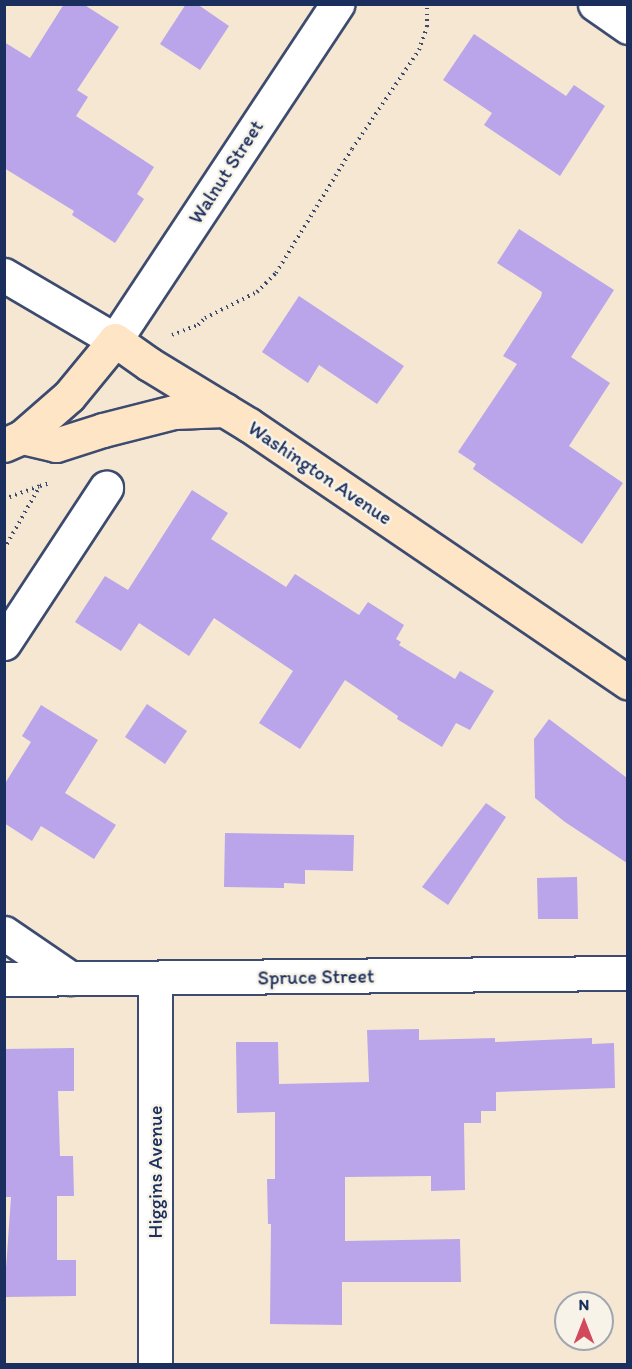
<!DOCTYPE html>
<style>
body{margin:0}
#map{position:relative;width:632px;height:1369px;overflow:hidden;background:#f5e7d2;font-family:Itim,sans-serif}
div>[style]{position:absolute}
.building>*{inset:0;background:#baa4ea}
.path>*{height:4px;margin-top:-2px;transform-origin:0;background:repeating-linear-gradient(90deg,#3c4b6f 0 1.5px,transparent 0 6px)}
.roads{filter:drop-shadow(2px 0 #3c4b6f) drop-shadow(-2px 0 #3c4b6f) drop-shadow(0 2px #3c4b6f) drop-shadow(0 -2px #3c4b6f)}
.minor>*{height:33px;margin:-16.5px;padding:0 16.5px;transform-origin:16.5px;border-radius:16.5px;background:#fff}
.secondary>*{height:33px;margin:-16.5px;padding:0 16.5px;transform-origin:16.5px;border-radius:16.5px;background:#fde5c5}
span{translate:-50% -50%;white-space:nowrap;text-align:center;line-height:1.15;-webkit-text-stroke:5px #f7f3e8;paint-order:stroke}
.street-label{font-size:20px;color:#1b2f5e}
.frame{position:absolute;inset:0;border:6px solid #1b2f5e;pointer-events:none}
.north{position:absolute;left:554px;top:1291px;width:60px;height:60px;box-sizing:border-box;background:#f7f3e8;border:2px solid #9fa5b1;border-radius:50%;rotate:0deg;font-size:16px;font-weight:700;line-height:24px;text-align:center;color:#1b2f5e}
.north::after{content:'';display:block;margin:auto;width:21px;height:27px;background:#d1495b;clip-path:polygon(50% 0,100% 100%,50% 72%,0 100%)}
</style>
<div id="map">
<div class="building">
<i style="clip-path:polygon(64px 4px,83px 4px,119px 27px,77px 90px,88px 97px,76px 116px,154px 167px,137px 194px,144px 199px,115px 243px,72px 215px,74px 211px,4px 168px,4px 42px,30px 58px)"></i>
<i style="clip-path:polygon(186px 4px,197px 4px,229px 26px,200px 70px,160px 44px)"></i>
<i style="clip-path:polygon(474px 34px,566px 96px,574px 85px,605px 106px,560px 176px,484px 125px,492px 113px,443px 80px)"></i>
<i style="clip-path:polygon(519px 229px,614px 290px,571px 357px,610px 383px,569px 446px,623px 483px,582px 544px,473px 469px,476px 464px,458px 452px,517px 364px,503px 356px,541px 297px,542px 292px,497px 263px)"></i>
<i style="clip-path:polygon(299px 296px,404px 366px,377px 404px,319px 365px,308px 383px,262px 352px)"></i>
<i style="clip-path:polygon(192px 490px,228px 513px,211px 539px,286px 587px,295px 574px,359px 615px,368px 602px,404px 625px,396px 639px,401px 642px,399px 645px,455px 679px,460px 671px,494px 691px,470px 730px,456px 723px,442px 747px,397px 719px,398px 716px,345px 680px,300px 749px,259px 723px,293px 671px,214px 618px,189px 656px,139px 623px,121px 651px,75px 622px,105px 576px,128px 590px)"></i>
<i style="clip-path:polygon(147px 704px,187px 731px,165px 764px,125px 737px)"></i>
<i style="clip-path:polygon(41px 705px,98px 740px,65px 793px,116px 825px,94px 859px,41px 826px,32px 841px,4px 823px,4px 785px,31px 742px,22px 736px)"></i>
<i style="clip-path:polygon(549px 719px,627px 778px,627px 863px,565px 822px,535px 798px,534px 739px)"></i>
<i style="clip-path:polygon(486px 803px,506px 817px,448px 905px,422px 887px)"></i>
<i style="clip-path:polygon(225px 833px,354px 835px,353px 871px,305px 870px,305px 884px,284px 883px,284px 888px,224px 887px)"></i>
<i style="clip-path:polygon(577px 877px,578px 919px,538px 919px,537px 878px)"></i>
<i style="clip-path:polygon(419px 1029px,419px 1040px,495px 1038px,495px 1042px,592px 1038px,592px 1044px,614px 1043px,615px 1088px,496px 1092px,496px 1111px,481px 1111px,481px 1123px,464px 1123px,465px 1190px,431px 1191px,431px 1176px,345px 1177px,345px 1241px,460px 1239px,461px 1282px,342px 1282px,342px 1325px,270px 1324px,271px 1224px,268px 1224px,267px 1179px,275px 1179px,275px 1112px,237px 1113px,236px 1042px,278px 1042px,279px 1084px,369px 1082px,367px 1030px)"></i>
<i style="clip-path:polygon(74px 1048px,74px 1091px,58px 1091px,60px 1156px,73px 1156px,74px 1196px,57px 1196px,57px 1260px,76px 1260px,76px 1296px,4px 1297px,11px 1197px,4px 1197px,4px 1049px)"></i>
</div>
<div class="path">
<i style="left:172px;top:335px;width:28px;rotate:-21deg"></i>
<i style="left:198px;top:325px;width:10px;rotate:-45deg"></i>
<i style="left:205px;top:318px;width:58px;rotate:-26.6deg"></i>
<i style="left:257px;top:292px;width:27px;rotate:-45deg"></i>
<i style="left:276px;top:273px;width:145px;rotate:-58.5deg"></i>
<i style="left:352px;top:149px;width:120px;rotate:-55.9deg"></i>
<i style="left:419px;top:50px;width:24px;rotate:-71deg"></i>
<i style="left:427px;top:27px;width:23px;rotate:-90deg"></i>
<i style="left:4px;top:499px;width:37px;rotate:-20deg"></i>
<i style="left:4px;top:549px;width:73px;rotate:-60.3deg"></i>
<i style="left:40px;top:486px;width:10px;rotate:-17deg"></i>
</div>
<div class="roads">
<div class="minor">
<i style="left:595px;top:4px;width:40px;rotate:34.9deg"></i>
<i style="left:4px;top:275px;width:129px;rotate:30.4deg"></i>
<i style="left:115px;top:340px;width:403px;rotate:-56.5deg"></i>
<i style="left:4px;top:643px;width:186px;rotate:-56.7deg"></i>
<i style="left:4px;top:933px;width:80px;rotate:34.3deg"></i>
<i style="left:4px;top:979px;width:624px;rotate:-0.55deg"></i>
<i style="left:155px;top:979px;width:385px;rotate:90deg"></i>
</div>
<div class="secondary">
<i style="left:22px;top:437px;width:35px;rotate:13deg"></i>
<i style="left:56px;top:445px;width:49px;rotate:-17.7deg"></i>
<i style="left:103px;top:430px;width:73px;rotate:-14.2deg"></i>
<i style="left:174px;top:412px;width:51px;rotate:-2.2deg"></i>
<i style="left:4px;top:445px;width:20px;rotate:-24deg"></i>
<i style="left:22px;top:437px;width:62px;rotate:-41.1deg"></i>
<i style="left:69px;top:396px;width:72px;rotate:-50.6deg"></i>
<i style="left:115px;top:340px;width:42px;rotate:35.2deg"></i>
<i style="left:149px;top:364px;width:117px;rotate:31.4deg"></i>
<i style="left:249px;top:425px;width:458px;rotate:34.2deg"></i>
</div>
</div>
<div class="street-label">
<span style="left:226px;top:172px;rotate:-57deg">Walnut Street</span>
<span style="left:320px;top:473px;rotate:34deg">Washington Avenue</span>
<span style="left:316px;top:977px;rotate:-1deg">Spruce Street</span>
<span style="left:155px;top:1172px;rotate:-90deg">Higgins Avenue</span>
</div>
<div class="frame"></div>
<div class="north">N</div>
</div>
